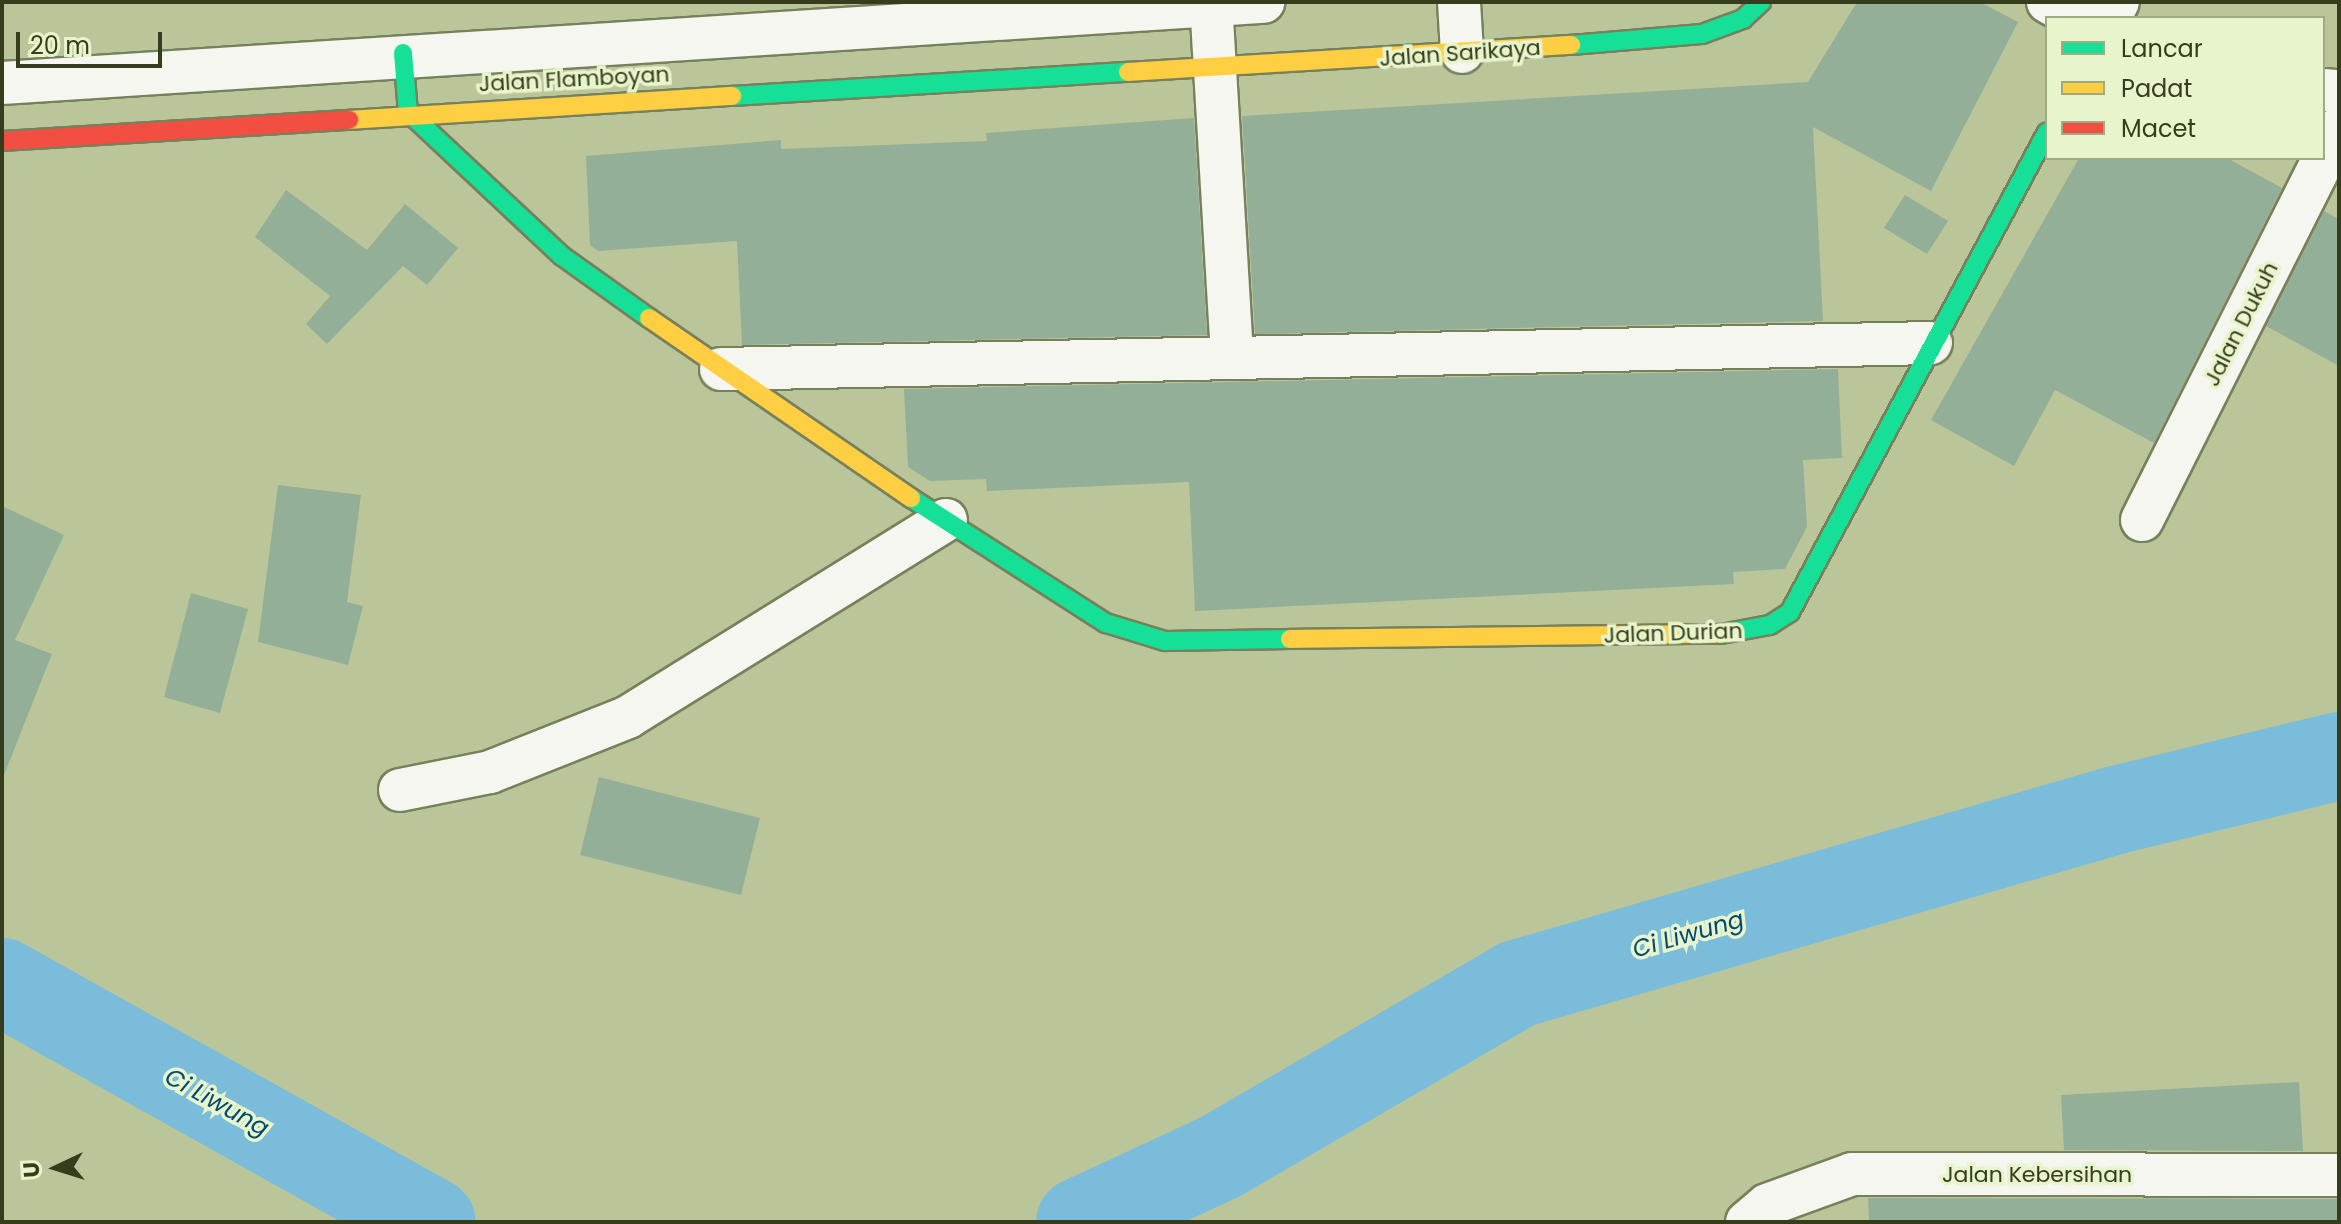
<!DOCTYPE html>
<style>
body{margin:0}
#map{position:relative;width:2341px;height:1224px;overflow:hidden;background:#bac699;font-family:Poppins,sans-serif}
div>[style]{position:absolute}
.river>*{height:88px;margin:-44px;padding:0 44px;transform-origin:44px;border-radius:44px;background:#7abcd9}
.building>*{inset:0;background:#94af97}
.roads{filter:drop-shadow(2px 0 #77805b) drop-shadow(-2px 0 #77805b) drop-shadow(0 2px #77805b) drop-shadow(0 -2px #77805b)}
.street>*{height:42px;margin:-21px;padding:0 21px;transform-origin:21px;border-radius:21px;background:#f5f6f0}
.fast>*{height:18px;margin:-9px;padding:0 9px;transform-origin:9px;border-radius:9px;background:#16e098}
.slow>*{height:18px;margin:-9px;padding:0 9px;transform-origin:9px;border-radius:9px;background:#ffcf43}
.jam>*{height:18px;margin:-9px;padding:0 9px;transform-origin:9px;border-radius:9px;background:#f24e42}
span{translate:-50% -50%;white-space:nowrap;text-align:center;line-height:1.15;-webkit-text-stroke:7px #e8f4cc;paint-order:stroke}
.street-label{font-size:22px;color:#353d1c}
.water-label{font-size:24px;color:#004a71;font-style:italic}
.frame{position:absolute;inset:0;border:4px solid #353d1c;pointer-events:none}
.legend{position:absolute;left:2045px;top:16px;width:280px;height:144px;box-sizing:border-box;background:#e8f4cc;border:2px solid #a0ab86;margin:0;padding:10px 14px;list-style:none;font-size:24px;color:#353d1c}
.legend li{display:flex;align-items:center;gap:16px;height:40px}
.legend b{width:40px;border:2px solid #a0ab86}
.north{position:absolute;left:16px;top:1128px;width:80px;height:80px;-webkit-text-stroke:6px #e8f4cc;paint-order:stroke;rotate:266deg;font-size:22px;font-weight:700;line-height:32px;text-align:center;color:#353d1c}
.north::after{content:'';display:block;margin:auto;width:28px;height:36px;background:#353d1c;clip-path:polygon(50% 0,100% 100%,50% 72%,0 100%)}
.scale{position:absolute;left:16px;top:32px;width:146px;height:36px;box-sizing:border-box;border:4px solid #353d1c;border-top:0;padding-left:10px;font-size:24px;line-height:28px;white-space:nowrap;color:#353d1c;-webkit-text-stroke:6px #e8f4cc;paint-order:stroke}
</style>
<div id="map">
<div class="river">
<i style="left:2px;top:982px;width:492px;rotate:29.2deg"></i>
<i style="left:1080px;top:1222px;width:154px;rotate:-24.9deg"></i>
<i style="left:1220px;top:1157px;width:344px;rotate:-30.2deg"></i>
<i style="left:1517px;top:984px;width:624px;rotate:-16.2deg"></i>
<i style="left:2116px;top:810px;width:229px;rotate:-13.6deg"></i>
</div>
<div class="building">
<i style="clip-path:polygon(1857px 2px,1980px 2px,2018px 22px,1931px 191px,1813px 127px,1823px 321px,1255px 334px,1242px 116px,1808px 82px)"></i>
<i style="clip-path:polygon(1194px 118px,1207px 335px,742px 345px,737px 241px,598px 251px,590px 245px,586px 156px,781px 140px,781px 149px,987px 141px,986px 133px)"></i>
<i style="clip-path:polygon(2079px 158px,2227px 158px,2282px 188px,2154px 443px,2055px 390px,2014px 466px,1931px 420px)"></i>
<i style="clip-path:polygon(286px 190px,367px 250px,405px 204px,458px 248px,427px 285px,403px 266px,327px 344px,306px 324px,330px 296px,255px 237px)"></i>
<i style="clip-path:polygon(1905px 195px,1948px 221px,1927px 254px,1884px 228px)"></i>
<i style="clip-path:polygon(2324px 211px,2339px 219px,2339px 366px,2266px 326px)"></i>
<i style="clip-path:polygon(1838px 369px,1842px 458px,1803px 460px,1807px 527px,1785px 569px,1733px 572px,1734px 584px,1195px 611px,1189px 482px,987px 491px,986px 479px,930px 481px,908px 467px,904px 389px)"></i>
<i style="clip-path:polygon(278px 485px,361px 495px,347px 602px,363px 606px,348px 665px,258px 642px)"></i>
<i style="clip-path:polygon(2px 506px,64px 535px,15px 640px,52px 654px,4px 775px)"></i>
<i style="clip-path:polygon(191px 593px,248px 609px,220px 713px,164px 697px)"></i>
<i style="clip-path:polygon(599px 777px,760px 818px,741px 895px,580px 855px)"></i>
<i style="clip-path:polygon(2299px 1082px,2303px 1151px,2064px 1150px,2061px 1095px)"></i>
<i style="clip-path:polygon(1868px 1198px,2339px 1199px,2339px 1222px,1869px 1222px)"></i>
</div>
<div class="roads">
<div class="street">
<i style="left:1211px;top:2px;width:352px;rotate:86.6deg"></i>
<i style="left:1459px;top:2px;width:50px;rotate:86.6deg"></i>
<i style="left:2048px;top:2px;width:33px;rotate:29deg"></i>
<i style="left:2109px;top:18px;width:18px;rotate:-61deg"></i>
<i style="left:2px;top:83px;width:1264px;rotate:-3.68deg"></i>
<i style="left:2323px;top:90px;width:16px;rotate:4deg"></i>
<i style="left:721px;top:369px;width:1210px;rotate:-1.23deg"></i>
<i style="left:2142px;top:520px;width:439px;rotate:-63.3deg"></i>
<i style="left:400px;top:790px;width:92px;rotate:-11.3deg"></i>
<i style="left:490px;top:772px;width:149px;rotate:-21.7deg"></i>
<i style="left:628px;top:717px;width:374px;rotate:-31.8deg"></i>
<i style="left:1747px;top:1222px;width:26px;rotate:-40deg"></i>
<i style="left:1767px;top:1205px;width:90px;rotate:-20deg"></i>
<i style="left:1852px;top:1174px;width:487px;rotate:0.1deg"></i>
</div>
<div class="fast">
<i style="left:1571px;top:45px;width:131px;rotate:-4.8deg"></i>
<i style="left:1702px;top:34px;width:44px;rotate:-20.1deg"></i>
<i style="left:1743px;top:19px;width:25px;rotate:-43deg"></i>
<i style="left:403px;top:53px;width:59px;rotate:85.2deg"></i>
<i style="left:408px;top:112px;width:211px;rotate:43.1deg"></i>
<i style="left:562px;top:256px;width:107px;rotate:35.5deg"></i>
<i style="left:732px;top:96px;width:397px;rotate:-3.5deg"></i>
<i style="left:911px;top:498px;width:232px;rotate:32.7deg"></i>
<i style="left:1106px;top:623px;width:62px;rotate:17deg"></i>
<i style="left:1165px;top:641px;width:125px;rotate:-0.9deg"></i>
<i style="left:1721px;top:634px;width:50px;rotate:-10.4deg"></i>
<i style="left:1770px;top:625px;width:24px;rotate:-33deg"></i>
<i style="left:1790px;top:612px;width:544px;rotate:-61.83deg"></i>
</div>
<div class="slow">
<i style="left:1128px;top:72px;width:444px;rotate:-3.5deg"></i>
<i style="left:349px;top:120px;width:384px;rotate:-3.6deg"></i>
<i style="left:649px;top:318px;width:318px;rotate:34.5deg"></i>
<i style="left:1290px;top:639px;width:431px;rotate:-0.7deg"></i>
</div>
<div class="jam">
<i style="left:2px;top:141px;width:348px;rotate:-3.5deg"></i>
</div>
</div>
<div class="street-label">
<span style="left:1460px;top:53px;rotate:-4deg">Jalan Sarikaya</span>
<span style="left:574px;top:79px;rotate:-3deg">Jalan Flamboyan</span>
<span style="left:2241px;top:324px;rotate:-63deg">Jalan Dukuh</span>
<span style="left:1673px;top:633px;rotate:-2deg">Jalan Durian</span>
<span style="left:2037px;top:1175px">Jalan Kebersihan</span>
</div>
<div class="water-label">
<span style="left:1688px;top:934px;rotate:-16deg">Ci Liwung</span>
<span style="left:217px;top:1102px;rotate:29deg">Ci Liwung</span>
</div>
<div class="frame"></div>
<ul class="legend">
<li><b style="height:10px;background:#16e098"></b>Lancar</li>
<li><b style="height:10px;background:#ffcf43"></b>Padat</li>
<li><b style="height:10px;background:#f24e42"></b>Macet</li>
</ul>
<div class="north">U</div>
<div class="scale">20 m</div>
</div>
